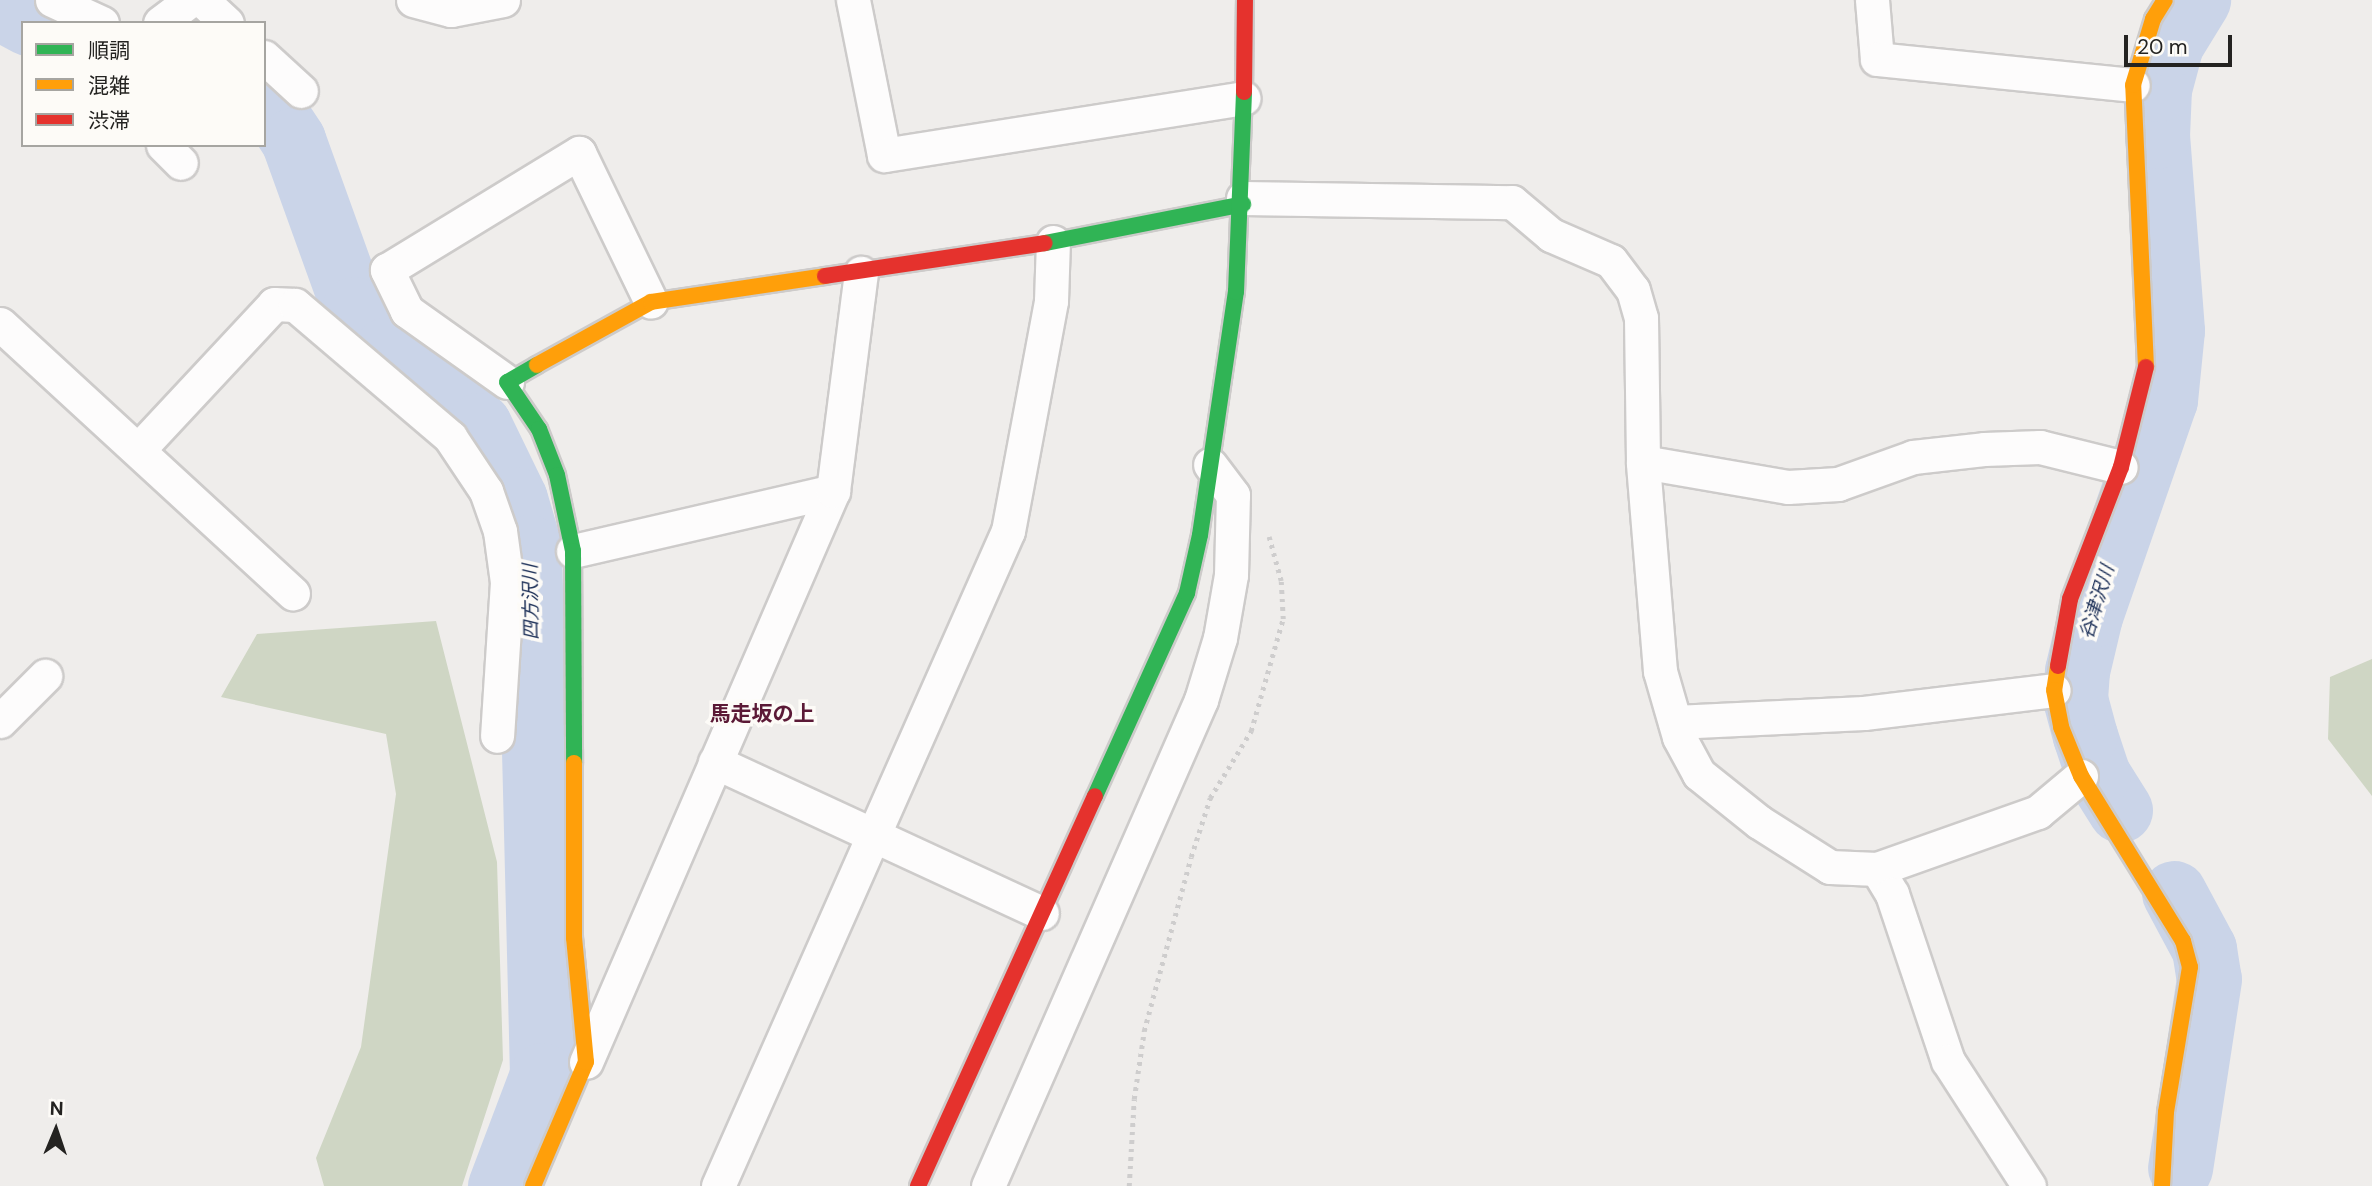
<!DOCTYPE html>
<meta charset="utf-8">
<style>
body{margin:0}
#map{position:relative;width:2372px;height:1186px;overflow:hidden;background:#efedeb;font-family:"DM Sans","Noto Sans JP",sans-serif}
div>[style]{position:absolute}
.forest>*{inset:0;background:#cfd6c4}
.river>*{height:65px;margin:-32.5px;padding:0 32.5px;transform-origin:32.5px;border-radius:32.5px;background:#cad4e8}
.path>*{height:4.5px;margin-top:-2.25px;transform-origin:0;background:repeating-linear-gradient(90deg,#cecdcd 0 3.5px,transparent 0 8.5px)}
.roads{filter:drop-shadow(2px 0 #cdcbca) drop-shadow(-2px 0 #cdcbca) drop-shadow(0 2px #cdcbca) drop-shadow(0 -2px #cdcbca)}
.street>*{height:33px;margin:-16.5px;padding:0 16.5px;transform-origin:16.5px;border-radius:16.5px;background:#fdfcfc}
.fast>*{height:16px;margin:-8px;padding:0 8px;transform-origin:8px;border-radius:8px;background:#30b455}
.slow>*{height:16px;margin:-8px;padding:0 8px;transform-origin:8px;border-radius:8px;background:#ff9f0a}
.jam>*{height:16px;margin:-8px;padding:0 8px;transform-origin:8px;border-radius:8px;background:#e5322d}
span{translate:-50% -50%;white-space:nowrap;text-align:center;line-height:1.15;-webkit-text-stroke:7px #fdfbf7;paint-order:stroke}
.water-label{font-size:19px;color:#20335a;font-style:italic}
.quarter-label{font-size:21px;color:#5b1936;font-weight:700}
.legend{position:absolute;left:21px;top:21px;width:245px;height:126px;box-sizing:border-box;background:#fdfbf7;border:2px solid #a6a5a1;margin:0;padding:9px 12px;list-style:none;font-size:21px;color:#242321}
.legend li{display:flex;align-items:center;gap:14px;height:35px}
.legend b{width:35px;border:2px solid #a6a5a1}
.north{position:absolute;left:21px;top:1095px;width:70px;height:70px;-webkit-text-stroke:5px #fdfbf7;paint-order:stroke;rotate:2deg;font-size:19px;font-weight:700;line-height:28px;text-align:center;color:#242321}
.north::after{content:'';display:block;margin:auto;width:24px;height:32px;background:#242321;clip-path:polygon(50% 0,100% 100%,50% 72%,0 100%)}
.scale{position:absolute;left:2124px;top:35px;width:108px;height:32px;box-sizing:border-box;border:4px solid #242321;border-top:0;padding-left:9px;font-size:21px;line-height:24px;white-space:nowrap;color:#242321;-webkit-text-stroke:5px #fdfbf7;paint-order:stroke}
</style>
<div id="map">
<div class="forest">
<i style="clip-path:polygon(436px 621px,497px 862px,503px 1060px,462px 1186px,324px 1186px,316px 1158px,361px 1047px,396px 794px,386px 734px,221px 697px,257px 634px)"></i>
<i style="clip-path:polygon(2372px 659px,2372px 796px,2328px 739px,2330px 677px)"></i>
</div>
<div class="river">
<i style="left:0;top:8px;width:32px;rotate:28deg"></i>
<i style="left:264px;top:96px;width:53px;rotate:56.6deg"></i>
<i style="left:293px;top:140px;width:180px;rotate:70.2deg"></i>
<i style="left:354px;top:309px;width:52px;rotate:52deg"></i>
<i style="left:386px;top:350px;width:119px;rotate:38.9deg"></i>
<i style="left:479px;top:425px;width:82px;rotate:64.1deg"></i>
<i style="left:515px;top:499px;width:50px;rotate:73.7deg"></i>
<i style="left:529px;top:547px;width:528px;rotate:88.59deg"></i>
<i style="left:542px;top:1075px;width:119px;rotate:110.7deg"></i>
<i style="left:2120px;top:810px;width:41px;rotate:-122.2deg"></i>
<i style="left:2098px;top:775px;width:41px;rotate:-108.4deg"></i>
<i style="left:2085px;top:736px;width:38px;rotate:-105deg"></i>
<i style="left:2075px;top:699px;width:28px;rotate:-86deg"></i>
<i style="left:2077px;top:671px;width:57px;rotate:-76.7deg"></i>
<i style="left:2090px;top:616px;width:229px;rotate:-70.9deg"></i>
<i style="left:2165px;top:400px;width:70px;rotate:-84.3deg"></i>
<i style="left:2172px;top:330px;width:195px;rotate:-94.4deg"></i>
<i style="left:2157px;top:136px;width:47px;rotate:-87.6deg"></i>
<i style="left:2159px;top:89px;width:47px;rotate:-75.1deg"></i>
<i style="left:2171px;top:44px;width:52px;rotate:-58.5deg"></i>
<i style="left:2174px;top:893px;width:64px;rotate:61.8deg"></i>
<i style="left:2204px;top:949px;width:30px;rotate:81deg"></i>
<i style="left:2209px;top:979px;width:191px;rotate:98.7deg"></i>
</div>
<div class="path">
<i style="left:1129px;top:1186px;width:87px;rotate:-86.7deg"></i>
<i style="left:1134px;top:1099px;width:69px;rotate:-81.6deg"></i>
<i style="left:1144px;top:1031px;width:180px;rotate:-74.9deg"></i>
<i style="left:1191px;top:857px;width:62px;rotate:-72.1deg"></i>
<i style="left:1210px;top:798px;width:79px;rotate:-58.5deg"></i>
<i style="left:1251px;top:731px;width:116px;rotate:-74.1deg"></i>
<i style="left:1283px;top:619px;width:38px;rotate:-93deg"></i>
<i style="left:1281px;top:581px;width:46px;rotate:-105.3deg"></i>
</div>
<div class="roads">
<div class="street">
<i style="left:52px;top:0;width:55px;rotate:24.7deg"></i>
<i style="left:202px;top:0;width:34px;rotate:43deg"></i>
<i style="left:413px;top:0;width:39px;rotate:15deg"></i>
<i style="left:451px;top:10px;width:53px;rotate:-10.9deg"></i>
<i style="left:853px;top:0;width:158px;rotate:78.7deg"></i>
<i style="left:884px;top:155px;width:364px;rotate:-9deg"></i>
<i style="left:1872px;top:0;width:59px;rotate:85.2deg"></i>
<i style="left:1877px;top:59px;width:257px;rotate:5.8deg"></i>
<i style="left:160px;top:23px;width:38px;rotate:-37deg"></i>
<i style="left:264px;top:57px;width:50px;rotate:42.6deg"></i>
<i style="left:163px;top:145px;width:25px;rotate:45deg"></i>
<i style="left:1243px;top:198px;width:269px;rotate:0.9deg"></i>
<i style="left:1512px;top:202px;width:51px;rotate:40.2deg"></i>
<i style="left:1551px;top:235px;width:65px;rotate:23.4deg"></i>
<i style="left:1611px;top:261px;width:36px;rotate:53deg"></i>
<i style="left:1633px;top:290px;width:29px;rotate:74deg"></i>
<i style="left:1641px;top:318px;width:144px;rotate:89.2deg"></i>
<i style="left:0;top:324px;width:398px;rotate:42.6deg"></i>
<i style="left:507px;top:382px;width:123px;rotate:-144.6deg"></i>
<i style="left:407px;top:311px;width:46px;rotate:-116deg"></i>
<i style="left:387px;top:270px;width:225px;rotate:-31.4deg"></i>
<i style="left:579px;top:153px;width:165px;rotate:64.2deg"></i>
<i style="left:139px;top:449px;width:198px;rotate:-47deg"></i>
<i style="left:274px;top:304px;width:21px;rotate:3deg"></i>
<i style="left:295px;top:305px;width:204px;rotate:40.4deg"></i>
<i style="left:450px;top:437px;width:65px;rotate:56.3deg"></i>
<i style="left:486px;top:491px;width:42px;rotate:70.7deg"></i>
<i style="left:500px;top:531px;width:51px;rotate:82.2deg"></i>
<i style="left:507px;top:582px;width:154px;rotate:93.7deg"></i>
<i style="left:573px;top:551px;width:267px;rotate:-13deg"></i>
<i style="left:0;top:721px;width:64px;rotate:-45deg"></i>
<i style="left:1675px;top:722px;width:189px;rotate:-2.7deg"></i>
<i style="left:1864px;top:713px;width:191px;rotate:-6.9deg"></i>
<i style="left:715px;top:762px;width:360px;rotate:24.8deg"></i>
<i style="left:2081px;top:776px;width:56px;rotate:140.1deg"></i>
<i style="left:2038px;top:812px;width:171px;rotate:160.5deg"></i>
<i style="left:1877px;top:869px;width:47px;rotate:-177.6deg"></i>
<i style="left:1830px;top:867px;width:84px;rotate:-147.6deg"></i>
<i style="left:1759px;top:822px;width:77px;rotate:-141.3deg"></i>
<i style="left:1699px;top:774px;width:42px;rotate:-118.4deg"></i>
<i style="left:1679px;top:737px;width:69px;rotate:-106.1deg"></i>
<i style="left:1660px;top:671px;width:210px;rotate:-94.7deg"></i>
<i style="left:1643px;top:462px;width:147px;rotate:9.8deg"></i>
<i style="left:1788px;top:487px;width:50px;rotate:-3.4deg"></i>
<i style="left:1838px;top:484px;width:80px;rotate:-19.8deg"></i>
<i style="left:1913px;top:457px;width:71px;rotate:-6.4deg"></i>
<i style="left:1984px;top:449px;width:56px;rotate:-2deg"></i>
<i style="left:2040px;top:447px;width:83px;rotate:13.9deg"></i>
<i style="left:1877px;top:869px;width:29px;rotate:59deg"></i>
<i style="left:1892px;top:894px;width:176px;rotate:71.5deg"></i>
<i style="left:1948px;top:1061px;width:149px;rotate:57.1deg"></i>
<i style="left:586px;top:1062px;width:622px;rotate:-66.61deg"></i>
<i style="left:833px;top:491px;width:220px;rotate:-82.7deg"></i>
<i style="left:718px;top:1186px;width:716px;rotate:-66.12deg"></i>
<i style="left:1008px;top:531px;width:234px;rotate:-79.4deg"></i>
<i style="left:1051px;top:301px;width:59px;rotate:-88.1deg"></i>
<i style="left:988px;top:1186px;width:531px;rotate:-66.33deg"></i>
<i style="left:1201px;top:700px;width:65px;rotate:-73deg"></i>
<i style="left:1220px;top:638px;width:64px;rotate:-80.1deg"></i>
<i style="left:1231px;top:575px;width:80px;rotate:-88.6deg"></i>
<i style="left:1233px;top:495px;width:38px;rotate:-127deg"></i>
</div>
<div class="fast">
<i style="left:1045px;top:243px;width:202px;rotate:-11.1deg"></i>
<i style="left:537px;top:365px;width:34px;rotate:150deg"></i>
<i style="left:507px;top:382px;width:57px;rotate:55.8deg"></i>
<i style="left:539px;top:429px;width:49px;rotate:68.6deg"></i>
<i style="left:557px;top:475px;width:78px;rotate:78.1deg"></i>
<i style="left:573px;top:551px;width:212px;rotate:89.7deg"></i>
<i style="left:1095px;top:796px;width:223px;rotate:-65.6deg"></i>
<i style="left:1187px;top:593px;width:59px;rotate:-77.4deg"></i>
<i style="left:1200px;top:535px;width:246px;rotate:-81.6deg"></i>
<i style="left:1236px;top:292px;width:200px;rotate:-87.7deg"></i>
</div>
<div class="slow">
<i style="left:537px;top:365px;width:130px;rotate:-28.9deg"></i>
<i style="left:651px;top:302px;width:176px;rotate:-8.5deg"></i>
<i style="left:2146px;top:367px;width:282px;rotate:-92.6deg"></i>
<i style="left:2133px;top:85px;width:69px;rotate:-73.1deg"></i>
<i style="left:2153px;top:19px;width:22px;rotate:-58deg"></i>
<i style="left:2058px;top:666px;width:24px;rotate:99deg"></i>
<i style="left:2054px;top:690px;width:38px;rotate:79deg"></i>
<i style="left:2061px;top:727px;width:53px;rotate:67.8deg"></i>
<i style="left:2081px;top:776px;width:194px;rotate:58.3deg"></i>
<i style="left:2183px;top:941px;width:27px;rotate:75deg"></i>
<i style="left:2190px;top:967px;width:147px;rotate:99.4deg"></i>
<i style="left:2166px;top:1112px;width:74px;rotate:93.1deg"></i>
<i style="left:533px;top:1186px;width:135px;rotate:-66.9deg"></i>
<i style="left:586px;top:1062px;width:125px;rotate:-95.5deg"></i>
<i style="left:574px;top:938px;width:175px;rotate:-90deg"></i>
</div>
<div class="jam">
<i style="left:1244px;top:92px;width:92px;rotate:-89.4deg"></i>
<i style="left:825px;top:276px;width:222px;rotate:-8.5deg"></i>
<i style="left:2058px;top:666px;width:68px;rotate:-79.8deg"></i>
<i style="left:2070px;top:599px;width:142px;rotate:-68.9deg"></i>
<i style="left:2121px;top:467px;width:103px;rotate:-76deg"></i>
<i style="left:918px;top:1186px;width:428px;rotate:-65.6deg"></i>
</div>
</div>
<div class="water-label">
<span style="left:531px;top:602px;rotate:-91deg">四方沢川</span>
<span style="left:2097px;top:602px;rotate:-73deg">谷津沢川</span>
</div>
<div class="quarter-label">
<span style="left:762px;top:714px">馬走坂の上</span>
</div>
<ul class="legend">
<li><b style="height:9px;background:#30b455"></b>順調</li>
<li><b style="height:9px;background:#ff9f0a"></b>混雑</li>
<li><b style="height:9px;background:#e5322d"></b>渋滞</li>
</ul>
<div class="north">N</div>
<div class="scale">20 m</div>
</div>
